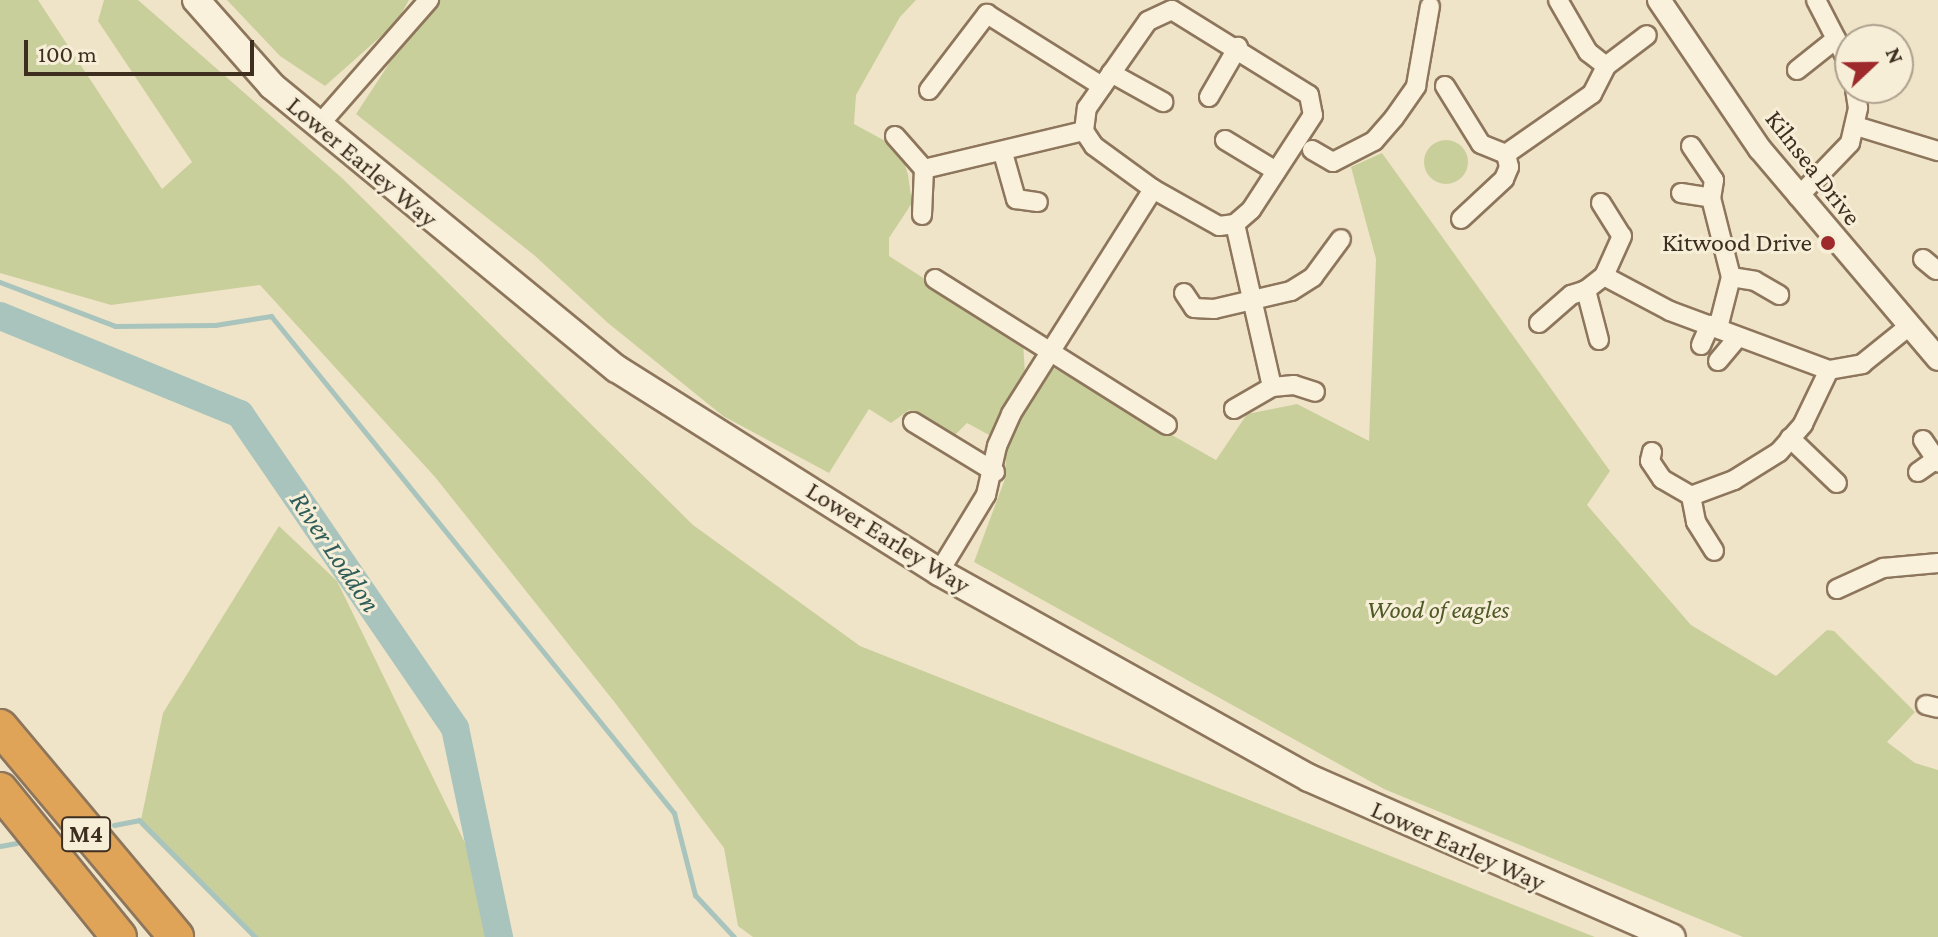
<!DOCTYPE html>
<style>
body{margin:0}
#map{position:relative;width:1938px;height:937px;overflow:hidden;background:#f0e4c8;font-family:"Crimson Pro",serif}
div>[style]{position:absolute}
.green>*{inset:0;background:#c9cf9b}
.round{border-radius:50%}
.stream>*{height:5px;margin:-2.5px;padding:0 2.5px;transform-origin:2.5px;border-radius:2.5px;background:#a9c4bc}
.river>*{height:28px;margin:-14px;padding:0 14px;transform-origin:14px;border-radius:14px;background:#a9c4bc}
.roads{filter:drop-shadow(2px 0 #8d765c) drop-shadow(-2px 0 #8d765c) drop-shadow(0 2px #8d765c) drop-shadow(0 -2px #8d765c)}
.minor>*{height:18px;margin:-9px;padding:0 9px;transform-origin:9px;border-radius:9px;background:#faf1dc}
.tertiary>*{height:22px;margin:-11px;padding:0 11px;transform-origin:11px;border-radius:11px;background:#faf1dc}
.secondary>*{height:26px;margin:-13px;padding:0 13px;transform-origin:13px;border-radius:13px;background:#faf1dc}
.motorway>*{height:34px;margin:-17px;padding:0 17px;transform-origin:17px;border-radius:17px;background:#e0a458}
.dots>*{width:22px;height:22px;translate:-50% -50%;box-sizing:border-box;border:4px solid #f7eed8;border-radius:50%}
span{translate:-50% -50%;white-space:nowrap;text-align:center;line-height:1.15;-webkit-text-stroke:6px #f7eed8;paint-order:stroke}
.shield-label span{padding:2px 6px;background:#f7eed8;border:2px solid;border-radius:6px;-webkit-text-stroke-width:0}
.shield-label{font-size:24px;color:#3d2e20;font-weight:700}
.street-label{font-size:26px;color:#3d2e20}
.poi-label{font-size:26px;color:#3d2e20}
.right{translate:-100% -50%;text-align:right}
.park-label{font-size:26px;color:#4d5a26;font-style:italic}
.water-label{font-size:28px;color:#2f5d5a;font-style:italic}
.north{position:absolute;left:1834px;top:24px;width:80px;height:80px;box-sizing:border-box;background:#f7eed8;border:2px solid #ada18e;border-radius:50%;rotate:68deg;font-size:22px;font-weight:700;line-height:32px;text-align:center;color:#3d2e20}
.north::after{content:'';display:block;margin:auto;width:28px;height:36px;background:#9e2a2b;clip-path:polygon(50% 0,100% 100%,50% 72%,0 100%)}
.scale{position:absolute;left:24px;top:40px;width:230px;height:36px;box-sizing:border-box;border:4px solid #3d2e20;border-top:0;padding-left:10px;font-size:24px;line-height:28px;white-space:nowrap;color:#3d2e20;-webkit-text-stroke:6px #f7eed8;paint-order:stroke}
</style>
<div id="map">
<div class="green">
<i style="clip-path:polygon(0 0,38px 0,162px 189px,192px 162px,98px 21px,104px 0,138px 0,342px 178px,693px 525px,860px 646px,1595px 937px,753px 937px,738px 926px,724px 848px,616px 704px,435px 477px,260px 285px,111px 305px,0 273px)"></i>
<i style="clip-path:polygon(227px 0,409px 0,396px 23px,325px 86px,280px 56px)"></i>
<i style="clip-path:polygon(431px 0,916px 0,900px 17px,856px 95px,854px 124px,889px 143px,902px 155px,908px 175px,912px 203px,889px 238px,889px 256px,1023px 342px,1025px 374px,991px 436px,967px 423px,954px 436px,909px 410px,891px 423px,869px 409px,829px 473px,723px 416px,608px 323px,534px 255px,356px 114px)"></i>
<i class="round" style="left:1424px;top:140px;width:44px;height:44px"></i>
<i style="clip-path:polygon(1382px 153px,1610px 471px,1587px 505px,1691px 625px,1776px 676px,1827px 630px,1834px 631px,1915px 712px,1887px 742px,1915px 763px,1938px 770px,1938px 937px,1743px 937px,1384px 789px,974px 562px,1005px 479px,1007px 434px,1052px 367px,1216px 460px,1247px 414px,1297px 404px,1369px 441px,1376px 259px,1351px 167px)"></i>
<i style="clip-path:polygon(279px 526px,337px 581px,465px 843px,497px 937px,252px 937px,140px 825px,163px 713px)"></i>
</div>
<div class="stream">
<i style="left:0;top:282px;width:123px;rotate:20.9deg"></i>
<i style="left:115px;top:326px;width:100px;rotate:-0.6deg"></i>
<i style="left:215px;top:325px;width:57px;rotate:-9.1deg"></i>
<i style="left:271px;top:316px;width:640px;rotate:50.96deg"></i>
<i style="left:674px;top:813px;width:85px;rotate:75.6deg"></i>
<i style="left:695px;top:895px;width:57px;rotate:47.1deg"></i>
<i style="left:114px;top:825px;width:25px;rotate:-11deg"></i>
<i style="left:139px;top:820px;width:165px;rotate:45.2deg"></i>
<i style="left:0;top:846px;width:17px;rotate:-10deg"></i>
</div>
<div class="river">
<i style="left:0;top:316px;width:259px;rotate:22.2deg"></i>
<i style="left:240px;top:414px;width:381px;rotate:55.6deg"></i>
<i style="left:455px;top:728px;width:214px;rotate:78.1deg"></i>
</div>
<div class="roads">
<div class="minor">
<i style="left:1816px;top:0;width:74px;rotate:62.7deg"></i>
<i style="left:1172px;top:10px;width:161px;rotate:31.8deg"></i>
<i style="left:1309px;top:95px;width:20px;rotate:79deg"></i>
<i style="left:1313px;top:115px;width:113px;rotate:123.1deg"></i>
<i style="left:1251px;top:210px;width:21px;rotate:139deg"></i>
<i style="left:1235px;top:224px;width:16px;rotate:173deg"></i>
<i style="left:1219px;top:226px;width:76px;rotate:-150.7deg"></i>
<i style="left:1153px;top:189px;width:73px;rotate:-143.9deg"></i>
<i style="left:1094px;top:146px;width:18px;rotate:-124deg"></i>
<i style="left:1084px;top:131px;width:23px;rotate:-83deg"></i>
<i style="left:1087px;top:108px;width:106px;rotate:-55deg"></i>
<i style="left:1148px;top:21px;width:26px;rotate:-25deg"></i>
<i style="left:1606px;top:66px;width:51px;rotate:-37.1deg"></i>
<i style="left:1797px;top:70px;width:50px;rotate:-38.5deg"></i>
<i style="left:1111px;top:73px;width:60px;rotate:29.1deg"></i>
<i style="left:1445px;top:86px;width:68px;rotate:58.2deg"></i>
<i style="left:1481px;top:144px;width:27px;rotate:22deg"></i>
<i style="left:929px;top:90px;width:96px;rotate:-52.7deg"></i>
<i style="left:987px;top:14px;width:136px;rotate:32.1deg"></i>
<i style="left:1209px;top:97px;width:58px;rotate:-59.9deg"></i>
<i style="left:319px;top:125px;width:167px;rotate:-48.7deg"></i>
<i style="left:1856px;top:126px;width:86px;rotate:17deg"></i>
<i style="left:895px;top:136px;width:44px;rotate:48.7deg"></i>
<i style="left:1225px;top:140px;width:60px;rotate:31.3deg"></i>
<i style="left:1691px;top:146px;width:41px;rotate:55.9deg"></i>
<i style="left:1714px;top:180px;width:18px;rotate:99deg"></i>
<i style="left:1711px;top:198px;width:81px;rotate:75.8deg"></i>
<i style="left:1731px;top:277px;width:53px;rotate:104.3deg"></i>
<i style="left:1312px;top:150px;width:24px;rotate:30deg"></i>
<i style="left:1333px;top:162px;width:46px;rotate:-27.1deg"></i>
<i style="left:1374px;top:141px;width:30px;rotate:-49deg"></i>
<i style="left:1394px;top:118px;width:39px;rotate:-55deg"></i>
<i style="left:1416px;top:86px;width:81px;rotate:-80.1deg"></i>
<i style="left:1003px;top:153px;width:48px;rotate:74.2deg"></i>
<i style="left:1016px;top:199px;width:22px;rotate:8deg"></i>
<i style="left:1506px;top:154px;width:105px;rotate:-34.9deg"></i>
<i style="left:1592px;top:94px;width:31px;rotate:-63deg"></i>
<i style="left:1606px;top:66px;width:23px;rotate:-142deg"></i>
<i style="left:1588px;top:52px;width:60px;rotate:-120deg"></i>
<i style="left:1681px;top:193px;width:30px;rotate:9deg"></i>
<i style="left:1798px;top:197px;width:75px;rotate:-46.1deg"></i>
<i style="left:1850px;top:143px;width:36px;rotate:-77deg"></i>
<i style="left:1858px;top:108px;width:20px;rotate:-99deg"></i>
<i style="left:1601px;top:203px;width:39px;rotate:58deg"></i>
<i style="left:1622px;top:236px;width:44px;rotate:114.2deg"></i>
<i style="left:922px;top:215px;width:46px;rotate:-87.5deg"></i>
<i style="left:924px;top:169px;width:164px;rotate:-13.4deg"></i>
<i style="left:1461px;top:219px;width:59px;rotate:-42.9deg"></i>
<i style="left:1504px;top:179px;width:13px;rotate:-67deg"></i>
<i style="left:1509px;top:167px;width:13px;rotate:-103deg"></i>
<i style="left:1235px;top:224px;width:167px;rotate:77.2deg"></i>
<i style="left:1272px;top:387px;width:22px;rotate:-5deg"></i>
<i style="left:1294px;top:385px;width:22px;rotate:18deg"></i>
<i style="left:1923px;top:259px;width:17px;rotate:40deg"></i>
<i style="left:1731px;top:277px;width:24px;rotate:9deg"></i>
<i style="left:1755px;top:281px;width:28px;rotate:30deg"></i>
<i style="left:935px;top:279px;width:274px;rotate:32.2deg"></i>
<i style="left:1184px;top:293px;width:18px;rotate:56deg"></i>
<i style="left:1194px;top:308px;width:20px;rotate:3deg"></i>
<i style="left:1214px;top:309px;width:79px;rotate:-13.2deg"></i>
<i style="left:1291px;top:291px;width:26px;rotate:-32deg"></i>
<i style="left:1313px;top:277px;width:47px;rotate:-53.6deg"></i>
<i style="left:1539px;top:323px;width:43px;rotate:-41.2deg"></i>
<i style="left:1571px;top:295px;width:16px;rotate:-18deg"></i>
<i style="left:1599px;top:340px;width:52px;rotate:-104.6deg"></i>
<i style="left:1586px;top:290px;width:23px;rotate:-38deg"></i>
<i style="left:1604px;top:276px;width:75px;rotate:27.9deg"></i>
<i style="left:1670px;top:311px;width:170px;rotate:20.4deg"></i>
<i style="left:1829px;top:370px;width:34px;rotate:-10deg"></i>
<i style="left:1862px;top:364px;width:59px;rotate:-38.8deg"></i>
<i style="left:1701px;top:345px;width:22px;rotate:-66deg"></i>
<i style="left:1718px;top:361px;width:31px;rotate:-50deg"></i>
<i style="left:1234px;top:409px;width:44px;rotate:-30.1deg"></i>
<i style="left:913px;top:422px;width:96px;rotate:31.4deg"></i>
<i style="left:1790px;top:438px;width:65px;rotate:43.8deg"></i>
<i style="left:1923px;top:440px;width:27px;rotate:56deg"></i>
<i style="left:1652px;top:452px;width:9px;rotate:103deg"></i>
<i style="left:1650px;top:461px;width:22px;rotate:56deg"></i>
<i style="left:1662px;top:479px;width:34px;rotate:30deg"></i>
<i style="left:1691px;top:496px;width:46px;rotate:-20.4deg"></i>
<i style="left:1734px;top:480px;width:53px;rotate:-31.9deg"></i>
<i style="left:1779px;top:452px;width:37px;rotate:-49deg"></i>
<i style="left:1803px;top:424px;width:60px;rotate:-64.3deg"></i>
<i style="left:1918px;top:472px;width:21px;rotate:-35deg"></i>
<i style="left:1691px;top:496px;width:26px;rotate:79deg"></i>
<i style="left:1696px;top:522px;width:34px;rotate:58deg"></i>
<i style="left:939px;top:572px;width:90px;rotate:-58.6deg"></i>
<i style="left:986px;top:495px;width:50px;rotate:-77.3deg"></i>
<i style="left:997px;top:446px;width:35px;rotate:-66deg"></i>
<i style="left:1011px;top:414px;width:266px;rotate:-57.7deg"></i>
<i style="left:1837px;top:589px;width:51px;rotate:-24.5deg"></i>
<i style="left:1883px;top:568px;width:55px;rotate:-5.2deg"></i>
<i style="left:1926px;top:705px;width:12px;rotate:14deg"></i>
</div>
<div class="tertiary">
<i style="left:1659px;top:0;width:180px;rotate:55.9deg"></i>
<i style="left:1760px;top:149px;width:275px;rotate:49.7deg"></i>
</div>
<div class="secondary">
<i style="left:196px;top:0;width:115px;rotate:48.5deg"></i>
<i style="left:272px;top:86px;width:446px;rotate:39.4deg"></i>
<i style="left:617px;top:369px;width:381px;rotate:32.2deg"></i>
<i style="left:939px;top:572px;width:423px;rotate:29.1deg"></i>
<i style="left:1309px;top:778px;width:396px;rotate:23.7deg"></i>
</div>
<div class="motorway">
<i style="left:0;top:727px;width:274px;rotate:50deg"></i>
<i style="left:0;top:790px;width:189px;rotate:51deg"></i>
</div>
</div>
<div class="dots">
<i style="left:1828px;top:243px;background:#9e2a2b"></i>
</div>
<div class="shield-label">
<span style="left:86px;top:834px">M4</span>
</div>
<div class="street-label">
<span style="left:362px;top:162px;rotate:40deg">Lower Earley Way</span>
<span style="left:1813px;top:168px;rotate:52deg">Kilnsea Drive</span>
<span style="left:888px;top:538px;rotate:32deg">Lower Earley Way</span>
<span style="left:1458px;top:846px;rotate:24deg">Lower Earley Way</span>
</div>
<div class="poi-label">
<span class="right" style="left:1812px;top:243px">Kitwood Drive</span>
</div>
<div class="park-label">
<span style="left:1438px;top:610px">Wood of eagles</span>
</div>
<div class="water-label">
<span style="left:335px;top:552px;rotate:56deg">River Loddon</span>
</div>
<div class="north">N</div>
<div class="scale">100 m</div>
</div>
